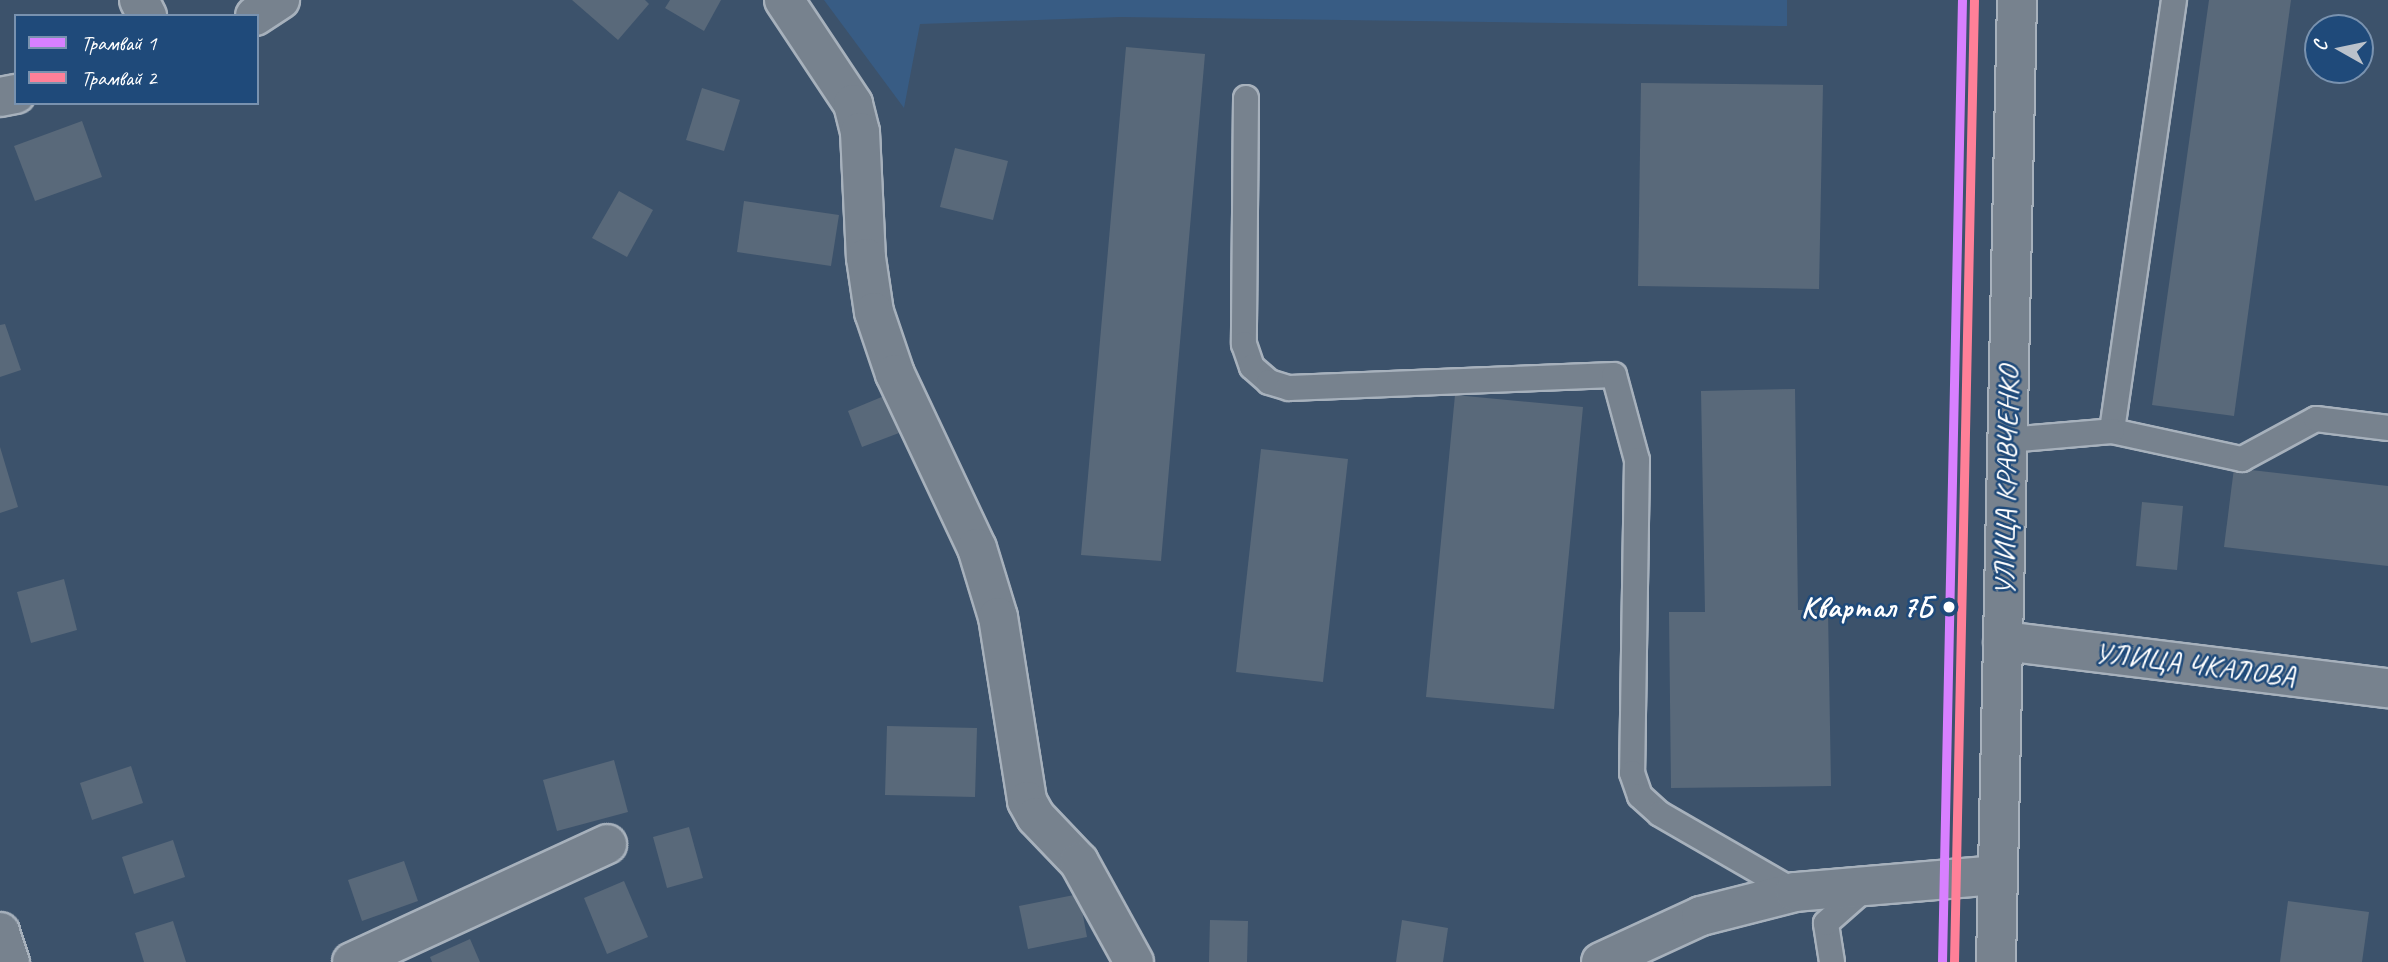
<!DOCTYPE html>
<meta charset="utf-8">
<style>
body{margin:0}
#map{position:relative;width:2388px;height:962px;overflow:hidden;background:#3c526b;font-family:Caveat,sans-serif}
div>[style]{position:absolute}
.built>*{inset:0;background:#385c84}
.building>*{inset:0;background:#59697a}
.roads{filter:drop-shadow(2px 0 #a7b1bc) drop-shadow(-2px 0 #a7b1bc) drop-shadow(0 2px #a7b1bc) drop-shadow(0 -2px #a7b1bc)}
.service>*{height:24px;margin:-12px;padding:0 12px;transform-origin:12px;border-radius:12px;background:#77828e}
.minor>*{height:38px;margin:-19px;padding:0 19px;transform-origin:19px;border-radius:19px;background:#77828e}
.tertiary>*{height:38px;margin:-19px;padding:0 19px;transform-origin:19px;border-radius:19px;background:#77828e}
.primary>*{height:38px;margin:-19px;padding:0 19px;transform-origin:19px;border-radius:19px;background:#77828e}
.tram-1>*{height:9px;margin:-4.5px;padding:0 4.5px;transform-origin:4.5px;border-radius:4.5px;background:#d880ff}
.tram-2>*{height:9px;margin:-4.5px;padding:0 4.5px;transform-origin:4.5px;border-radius:4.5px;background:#ff8098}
.dots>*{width:19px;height:19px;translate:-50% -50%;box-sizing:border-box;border:4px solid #1f4a7a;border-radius:50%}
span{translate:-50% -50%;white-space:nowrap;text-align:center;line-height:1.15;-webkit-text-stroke:5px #1f4a7a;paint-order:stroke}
.street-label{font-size:30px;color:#fff}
.stop-label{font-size:30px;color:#fff;font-weight:700}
.right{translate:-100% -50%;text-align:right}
.legend{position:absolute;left:14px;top:14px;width:245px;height:91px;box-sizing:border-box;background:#1f4a7a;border:2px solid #7992af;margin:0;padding:9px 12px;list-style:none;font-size:21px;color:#fff}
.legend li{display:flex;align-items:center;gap:14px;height:35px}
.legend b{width:35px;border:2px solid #7992af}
.north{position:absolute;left:2304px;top:14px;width:70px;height:70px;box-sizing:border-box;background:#1f4a7a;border:2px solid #7992af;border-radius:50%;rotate:279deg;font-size:19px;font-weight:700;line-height:28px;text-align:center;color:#fff}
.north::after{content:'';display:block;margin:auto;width:24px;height:32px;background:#bbc2cb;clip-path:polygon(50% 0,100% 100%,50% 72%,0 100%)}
</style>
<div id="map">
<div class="built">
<i style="clip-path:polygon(824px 0,1787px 0,1787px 26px,1120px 17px,920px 24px,904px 108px)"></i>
</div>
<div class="building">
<i style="clip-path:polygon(572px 0,645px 0,649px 4px,618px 40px)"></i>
<i style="clip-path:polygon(670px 0,721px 0,704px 31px,665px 8px)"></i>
<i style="clip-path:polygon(2209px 0,2291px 0,2234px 416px,2152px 405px)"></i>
<i style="clip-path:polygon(1126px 47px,1205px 54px,1161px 561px,1081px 555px)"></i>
<i style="clip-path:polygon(1641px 83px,1823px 85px,1819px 289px,1638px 286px)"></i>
<i style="clip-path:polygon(702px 88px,740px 100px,724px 151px,686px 140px)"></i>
<i style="clip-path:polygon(82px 121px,102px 177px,35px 201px,14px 146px)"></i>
<i style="clip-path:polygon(955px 148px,1008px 161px,993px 220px,940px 207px)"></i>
<i style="clip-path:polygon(619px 191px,653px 210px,627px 257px,592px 238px)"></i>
<i style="clip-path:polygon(744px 201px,839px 215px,831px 266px,737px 252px)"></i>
<i style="clip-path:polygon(5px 324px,21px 370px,0 377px,0 325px)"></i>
<i style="clip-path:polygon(1795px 389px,1798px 610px,1828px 610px,1831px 786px,1671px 788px,1669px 612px,1705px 612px,1701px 391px)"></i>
<i style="clip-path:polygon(1455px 395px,1583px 407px,1554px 709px,1426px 697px)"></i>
<i style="clip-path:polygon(884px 396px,899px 433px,862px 447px,848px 411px)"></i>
<i style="clip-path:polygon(0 447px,18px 507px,0 513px)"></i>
<i style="clip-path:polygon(1261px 449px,1348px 459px,1323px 682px,1236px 672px)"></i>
<i style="clip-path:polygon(2234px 468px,2388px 486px,2388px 566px,2224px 547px)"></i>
<i style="clip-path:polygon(2142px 502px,2183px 506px,2177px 570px,2136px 566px)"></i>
<i style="clip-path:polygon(64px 579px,77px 630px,31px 643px,17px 592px)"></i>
<i style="clip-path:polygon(887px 726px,977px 728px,975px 797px,885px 795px)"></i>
<i style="clip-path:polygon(614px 760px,628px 812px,557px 831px,543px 780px)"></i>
<i style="clip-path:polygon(131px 766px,143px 803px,92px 820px,80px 783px)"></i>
<i style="clip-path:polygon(689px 827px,703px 878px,667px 888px,653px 837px)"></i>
<i style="clip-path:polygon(173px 840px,185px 877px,134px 894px,122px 857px)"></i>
<i style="clip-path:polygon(404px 861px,418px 901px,362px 921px,348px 880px)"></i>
<i style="clip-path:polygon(624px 881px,648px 937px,607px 954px,584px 898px)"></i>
<i style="clip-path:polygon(1079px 894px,1087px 937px,1028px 949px,1019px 906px)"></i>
<i style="clip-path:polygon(2288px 901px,2369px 912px,2362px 962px,2280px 962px)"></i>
<i style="clip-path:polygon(1210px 920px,1248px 921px,1247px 962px,1209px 962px)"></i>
<i style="clip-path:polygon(1402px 920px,1448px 928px,1443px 962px,1396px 962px)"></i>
<i style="clip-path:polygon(173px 921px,186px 962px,144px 962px,135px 933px)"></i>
<i style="clip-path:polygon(470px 939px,480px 962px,432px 962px,430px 957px)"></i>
</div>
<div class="roads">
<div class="service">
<i style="left:2174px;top:0;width:435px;rotate:98.2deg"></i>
<i style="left:2112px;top:431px;width:133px;rotate:12.2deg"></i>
<i style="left:2242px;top:459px;width:84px;rotate:-28.4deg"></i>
<i style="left:2316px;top:419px;width:73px;rotate:7.1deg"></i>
<i style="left:1246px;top:98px;width:246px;rotate:90.5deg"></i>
<i style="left:1244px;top:344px;width:24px;rotate:71deg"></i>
<i style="left:1252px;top:367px;width:23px;rotate:41deg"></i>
<i style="left:1269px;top:382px;width:21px;rotate:17deg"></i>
<i style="left:1289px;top:388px;width:325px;rotate:-2.3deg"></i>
<i style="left:1614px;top:375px;width:88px;rotate:74.9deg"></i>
<i style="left:1637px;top:460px;width:313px;rotate:90.9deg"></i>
<i style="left:1632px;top:773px;width:24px;rotate:71deg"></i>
<i style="left:1640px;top:796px;width:27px;rotate:42deg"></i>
<i style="left:1660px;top:814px;width:156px;rotate:30deg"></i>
<i style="left:2008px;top:440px;width:104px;rotate:-4.9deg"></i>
<i style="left:1832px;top:962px;width:39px;rotate:-99deg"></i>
<i style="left:1826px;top:923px;width:56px;rotate:-41.4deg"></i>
</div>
<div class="minor">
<i style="left:139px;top:0;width:18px;rotate:63deg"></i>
<i style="left:784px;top:0;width:125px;rotate:56.4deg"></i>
<i style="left:853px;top:104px;width:29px;rotate:76deg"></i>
<i style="left:860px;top:132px;width:126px;rotate:87.3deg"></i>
<i style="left:866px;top:258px;width:55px;rotate:81.6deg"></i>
<i style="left:874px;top:312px;width:65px;rotate:71.3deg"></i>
<i style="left:895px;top:374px;width:192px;rotate:64.8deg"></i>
<i style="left:977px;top:548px;width:72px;rotate:73.1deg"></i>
<i style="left:998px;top:617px;width:186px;rotate:81deg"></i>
<i style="left:1027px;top:801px;width:18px;rotate:61deg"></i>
<i style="left:1036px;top:817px;width:62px;rotate:46.3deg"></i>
<i style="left:1079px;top:862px;width:114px;rotate:61.2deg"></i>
<i style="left:255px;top:16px;width:30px;rotate:-33deg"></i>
<i style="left:0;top:97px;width:16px;rotate:-11deg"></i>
<i style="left:0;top:932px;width:32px;rotate:72deg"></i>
<i style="left:352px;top:962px;width:281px;rotate:-24.8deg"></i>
<i style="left:1601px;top:962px;width:110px;rotate:-24.7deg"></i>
<i style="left:1701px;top:916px;width:97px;rotate:-14.3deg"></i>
<i style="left:1795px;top:892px;width:203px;rotate:-4.8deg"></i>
</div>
<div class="tertiary">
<i style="left:2003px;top:641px;width:388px;rotate:7deg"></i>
</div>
<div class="primary">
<i style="left:1996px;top:962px;width:962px;rotate:-88.75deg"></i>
</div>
</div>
<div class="tram-1">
<i style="left:1942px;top:962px;width:962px;rotate:-88.81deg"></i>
</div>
<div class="tram-2">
<i style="left:1954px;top:962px;width:962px;rotate:-88.81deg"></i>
</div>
<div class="dots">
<i style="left:1949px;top:607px;background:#fff"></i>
</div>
<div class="street-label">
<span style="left:2006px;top:481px;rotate:-89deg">УЛИЦА КРАВЧЕНКО</span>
<span style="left:2195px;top:664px;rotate:7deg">УЛИЦА ЧКАЛОВА</span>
</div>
<div class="stop-label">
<span class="right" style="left:1932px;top:607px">Квартал 7Б</span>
</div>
<ul class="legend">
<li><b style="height:9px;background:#d880ff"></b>Трамвай 1</li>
<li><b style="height:9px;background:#ff8098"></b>Трамвай 2</li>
</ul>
<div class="north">С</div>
</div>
